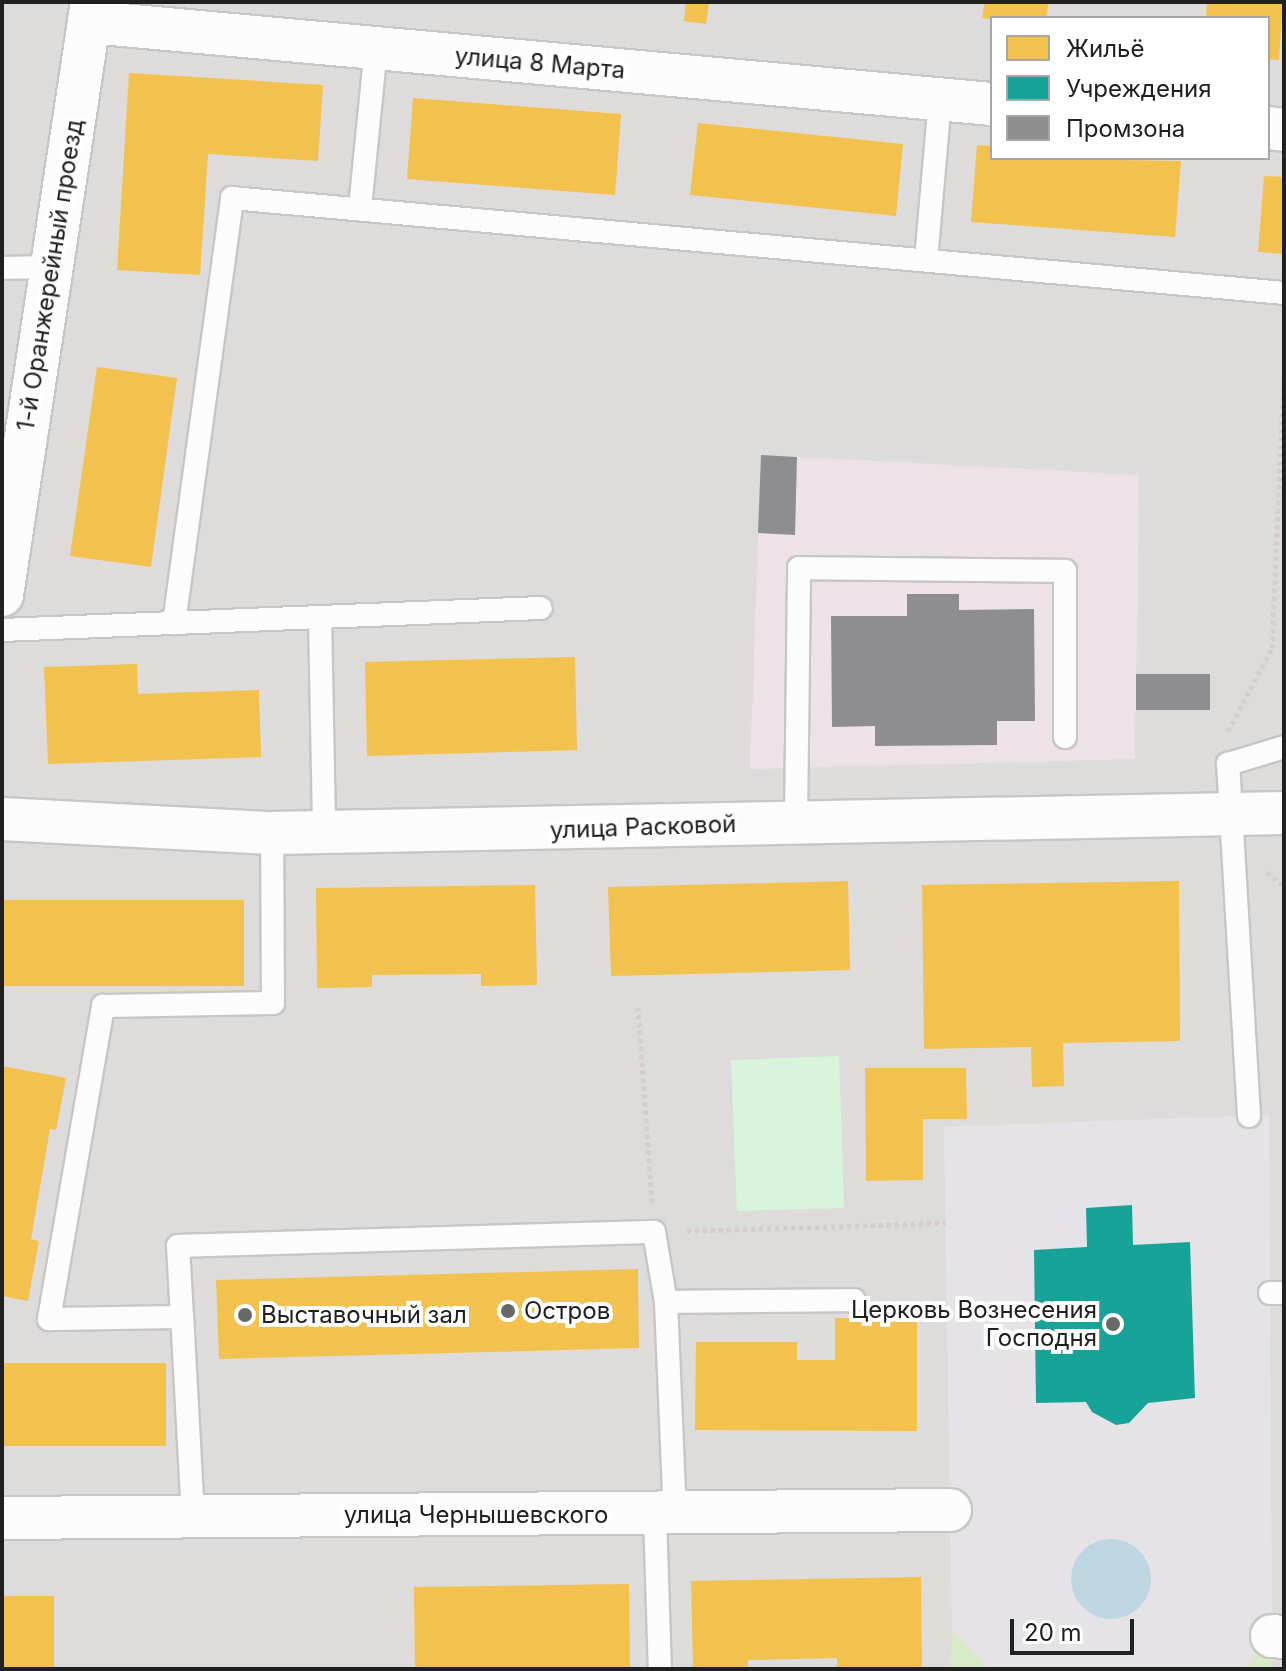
<!DOCTYPE html>
<meta charset="utf-8">
<style>
body{margin:0}
#map{position:relative;width:1286px;height:1671px;overflow:hidden;background:#efede9;font-family:Inter,sans-serif}
div>[style]{position:absolute}
.residential>*{inset:0;background:#dedcda}
.industrial>*{inset:0;background:#ece2e7}
.religious>*{inset:0;background:#dddcda}
.grass>*{inset:0;background:#d8ebc9}
.park>*{inset:0;background:#d8f4db}
.plaza>*{inset:0;background:#e5e3e8}
.water>*{inset:0;background:#bdd6e1}
.round{border-radius:50%}
.homes>*{inset:0;background:#f2c14e}
.public>*{inset:0;background:#17a398}
.industry>*{inset:0;background:#8d8d92}
.path>*{height:5px;margin-top:-2.5px;transform-origin:0;background:repeating-linear-gradient(90deg,#d8ccc9 0 4px,transparent 0 8px)}
.roads{filter:drop-shadow(2px 0 #c7c6c5) drop-shadow(-2px 0 #c7c6c5) drop-shadow(0 2px #c7c6c5) drop-shadow(0 -2px #c7c6c5)}
.service>*{height:22px;margin:-11px;padding:0 11px;transform-origin:11px;border-radius:11px;background:#fdfcfc}
.minor>*{height:42px;margin:-21px;padding:0 21px;transform-origin:21px;border-radius:21px;background:#fdfcfc}
.dots>*{width:22px;height:22px;translate:-50% -50%;box-sizing:border-box;border:4px solid #fff;border-radius:50%}
span{translate:-50% -50%;white-space:nowrap;text-align:center;line-height:1.15;-webkit-text-stroke:8px #fff;paint-order:stroke}
.street-label{font-size:24px;color:#202020}
.poi-label{font-size:24px;color:#202020}
.right{translate:-100% -50%;text-align:right}
.left{translate:0 -50%;text-align:left}
.frame{position:absolute;inset:0;border:4px solid #202020;pointer-events:none}
.legend{position:absolute;left:990px;top:16px;width:280px;height:144px;box-sizing:border-box;background:#fff;border:2px solid #a6a6a6;margin:0;padding:10px 14px;list-style:none;font-size:24px;color:#202020}
.legend li{display:flex;align-items:center;gap:16px;height:40px}
.legend b{width:40px;border:2px solid #a6a6a6}
.scale{position:absolute;left:1010px;top:1619px;width:124px;height:36px;box-sizing:border-box;border:4px solid #202020;border-top:0;padding-left:10px;font-size:24px;line-height:28px;white-space:nowrap;color:#202020;-webkit-text-stroke:6px #fff;paint-order:stroke}
</style>
<div id="map">
<div class="residential">
<i style="clip-path:polygon(evenodd,2px 2px,1284px 2px,1284px 1669px,2px 1669px,2px 2px,992px 18px,1268px 18px,1268px 158px,992px 158px,992px 18px)"></i>
</div>
<div class="industrial">
<i style="clip-path:polygon(761px 455px,1139px 475px,1135px 759px,750px 769px)"></i>
</div>
<div class="religious">
<i style="clip-path:polygon(620px 594px,745px 595px,742px 800px,618px 799px)"></i>
<i style="clip-path:polygon(803px 977px,805px 1040px,660px 1046px,655px 980px)"></i>
<i style="clip-path:polygon(902px 1251px,903px 1307px,734px 1309px,733px 1254px)"></i>
</div>
<div class="grass">
<i style="clip-path:polygon(952px 1631px,990px 1669px,951px 1669px)"></i>
<i style="clip-path:polygon(1272px 1636px,1272px 1669px,1244px 1669px)"></i>
</div>
<div class="park">
<i style="clip-path:polygon(839px 1056px,844px 1208px,737px 1211px,731px 1060px)"></i>
</div>
<div class="plaza">
<i style="clip-path:polygon(1269px 1115px,1272px 1636px,1244px 1669px,990px 1669px,952px 1631px,944px 1127px)"></i>
</div>
<div class="water">
<i class="round" style="left:1071px;top:1539px;width:80px;height:80px"></i>
</div>
<div class="homes">
<i style="clip-path:polygon(686px 2px,709px 2px,706px 24px,684px 21px)"></i>
<i style="clip-path:polygon(985px 2px,1049px 2px,1046px 18px,992px 19px,982px 18px)"></i>
<i style="clip-path:polygon(1207px 2px,1283px 2px,1279px 60px,1268px 59px,1268px 18px,1206px 18px)"></i>
<i style="clip-path:polygon(129px 73px,323px 85px,318px 161px,208px 154px,200px 275px,117px 270px)"></i>
<i style="clip-path:polygon(413px 98px,621px 114px,615px 195px,407px 179px)"></i>
<i style="clip-path:polygon(698px 123px,903px 144px,896px 216px,690px 195px)"></i>
<i style="clip-path:polygon(977px 145px,992px 146px,992px 158px,1181px 161px,1175px 237px,971px 222px)"></i>
<i style="clip-path:polygon(1264px 176px,1284px 177px,1284px 254px,1258px 252px)"></i>
<i style="clip-path:polygon(97px 367px,177px 378px,151px 567px,70px 556px)"></i>
<i style="clip-path:polygon(575px 657px,577px 750px,367px 756px,365px 662px)"></i>
<i style="clip-path:polygon(137px 664px,138px 694px,259px 690px,261px 757px,48px 764px,44px 667px)"></i>
<i style="clip-path:polygon(848px 881px,850px 970px,611px 976px,608px 887px)"></i>
<i style="clip-path:polygon(1179px 881px,1180px 1041px,1063px 1043px,1064px 1086px,1032px 1087px,1031px 1047px,924px 1049px,922px 885px)"></i>
<i style="clip-path:polygon(535px 885px,537px 985px,481px 986px,481px 974px,372px 975px,372px 987px,317px 988px,316px 888px)"></i>
<i style="clip-path:polygon(2px 900px,244px 900px,244px 986px,2px 986px)"></i>
<i style="clip-path:polygon(2px 1066px,66px 1078px,56px 1130px,50px 1129px,31px 1239px,39px 1241px,28px 1301px,2px 1296px)"></i>
<i style="clip-path:polygon(865px 1068px,966px 1068px,967px 1119px,923px 1119px,923px 1180px,866px 1181px)"></i>
<i style="clip-path:polygon(638px 1269px,639px 1348px,219px 1359px,216px 1280px)"></i>
<i class="round" style="left:1074px;top:1281px;width:80px;height:80px"></i>
<i style="clip-path:polygon(835px 1318px,917px 1318px,917px 1431px,695px 1430px,696px 1342px,797px 1342px,797px 1360px,835px 1360px)"></i>
<i style="clip-path:polygon(2px 1363px,166px 1363px,166px 1446px,2px 1446px)"></i>
<i style="clip-path:polygon(921px 1577px,922px 1669px,837px 1669px,837px 1658px,748px 1660px,748px 1669px,693px 1669px,691px 1581px)"></i>
<i style="clip-path:polygon(629px 1584px,630px 1669px,415px 1669px,414px 1587px)"></i>
<i style="clip-path:polygon(2px 1596px,54px 1596px,54px 1669px,2px 1669px)"></i>
</div>
<div class="public">
<i style="clip-path:polygon(1132px 1205px,1133px 1245px,1190px 1242px,1195px 1398px,1148px 1403px,1129px 1423px,1116px 1425px,1092px 1412px,1086px 1402px,1036px 1403px,1034px 1250px,1087px 1247px,1086px 1208px)"></i>
</div>
<div class="industry">
<i style="clip-path:polygon(761px 455px,797px 457px,795px 535px,758px 533px)"></i>
<i style="clip-path:polygon(907px 594px,959px 594px,959px 610px,1034px 609px,1035px 721px,997px 721px,997px 745px,875px 746px,875px 726px,832px 727px,831px 616px,907px 616px)"></i>
<i style="clip-path:polygon(1136px 674px,1210px 674px,1210px 710px,1136px 710px)"></i>
</div>
<div class="path">
<i style="left:1228px;top:731px;width:94px;rotate:-62.1deg"></i>
<i style="left:1272px;top:648px;width:273px;rotate:-87.5deg"></i>
<i style="left:1267px;top:872px;width:23px;rotate:41deg"></i>
<i style="left:638px;top:1007px;width:196px;rotate:85.9deg"></i>
<i style="left:687px;top:1231px;width:259px;rotate:-1.8deg"></i>
</div>
<div class="roads">
<div class="service">
<i style="left:360px;top:208px;width:160px;rotate:-84.3deg"></i>
<i style="left:926px;top:260px;width:162px;rotate:-85deg"></i>
<i style="left:2px;top:268px;width:49px;rotate:-1.2deg"></i>
<i style="left:320px;top:617px;width:214px;rotate:88.9deg"></i>
<i style="left:174px;top:623px;width:429px;rotate:-82.2deg"></i>
<i style="left:232px;top:198px;width:1056px;rotate:5.16deg"></i>
<i style="left:2px;top:630px;width:539px;rotate:-2.34deg"></i>
<i style="left:796px;top:822px;width:254px;rotate:-89.3deg"></i>
<i style="left:799px;top:568px;width:266px;rotate:0.6deg"></i>
<i style="left:1065px;top:571px;width:166px;rotate:90deg"></i>
<i style="left:1249px;top:1116px;width:353px;rotate:-93.4deg"></i>
<i style="left:1228px;top:764px;width:59px;rotate:-16.9deg"></i>
<i style="left:1270px;top:1293px;width:14px"></i>
<i style="left:666px;top:1302px;width:188px;rotate:-0.6deg"></i>
<i style="left:182px;top:1317px;width:71px;rotate:-93.2deg"></i>
<i style="left:178px;top:1246px;width:476px;rotate:-1.7deg"></i>
<i style="left:654px;top:1232px;width:71px;rotate:80.3deg"></i>
<i style="left:666px;top:1302px;width:212px;rotate:87.6deg"></i>
<i style="left:655px;top:1514px;width:155px;rotate:88.2deg"></i>
<i style="left:193px;top:1517px;width:200px;rotate:-93.1deg"></i>
<i style="left:182px;top:1317px;width:133px;rotate:179.1deg"></i>
<i style="left:49px;top:1319px;width:318px;rotate:-80.2deg"></i>
<i style="left:103px;top:1006px;width:170px;rotate:-1deg"></i>
<i style="left:273px;top:1003px;width:170px;rotate:-90.3deg"></i>
</div>
<div class="minor">
<i style="left:89px;top:22px;width:907px;rotate:5.19deg"></i>
<i style="left:1268px;top:128px;width:16px;rotate:7deg"></i>
<i style="left:2px;top:595px;width:600px;rotate:-81.37deg"></i>
<i style="left:2px;top:819px;width:270px;rotate:3deg"></i>
<i style="left:272px;top:833px;width:1012px;rotate:-1.13deg"></i>
<i style="left:2px;top:1518px;width:948px;rotate:-0.48deg"></i>
<i style="left:1272px;top:1636px;width:12px;rotate:5deg"></i>
</div>
</div>
<div class="dots">
<i style="left:508px;top:1311px;background:#686866"></i>
<i style="left:245px;top:1315px;background:#686866"></i>
<i style="left:1113px;top:1324px;background:#686866"></i>
</div>
<div class="street-label">
<span style="left:540px;top:63px;rotate:5deg">улица 8 Марта</span>
<span style="left:50px;top:275px;rotate:-81deg">1-й Оранжерейный проезд</span>
<span style="left:643px;top:827px;rotate:-2deg">улица Расковой</span>
<span style="left:476px;top:1515px">улица Чернышевского</span>
</div>
<div class="poi-label">
<span class="right" style="left:1097px;top:1324px">Церковь Вознесения<br>Господня</span>
<span class="left" style="left:524px;top:1311px">Остров</span>
<span class="left" style="left:261px;top:1315px">Выставочный зал</span>
</div>
<div class="frame"></div>
<ul class="legend">
<li><b style="height:22px;background:#f2c14e"></b>Жильё</li>
<li><b style="height:22px;background:#17a398"></b>Учреждения</li>
<li><b style="height:22px;background:#8d8d92"></b>Промзона</li>
</ul>
<div class="scale">20 m</div>
</div>
